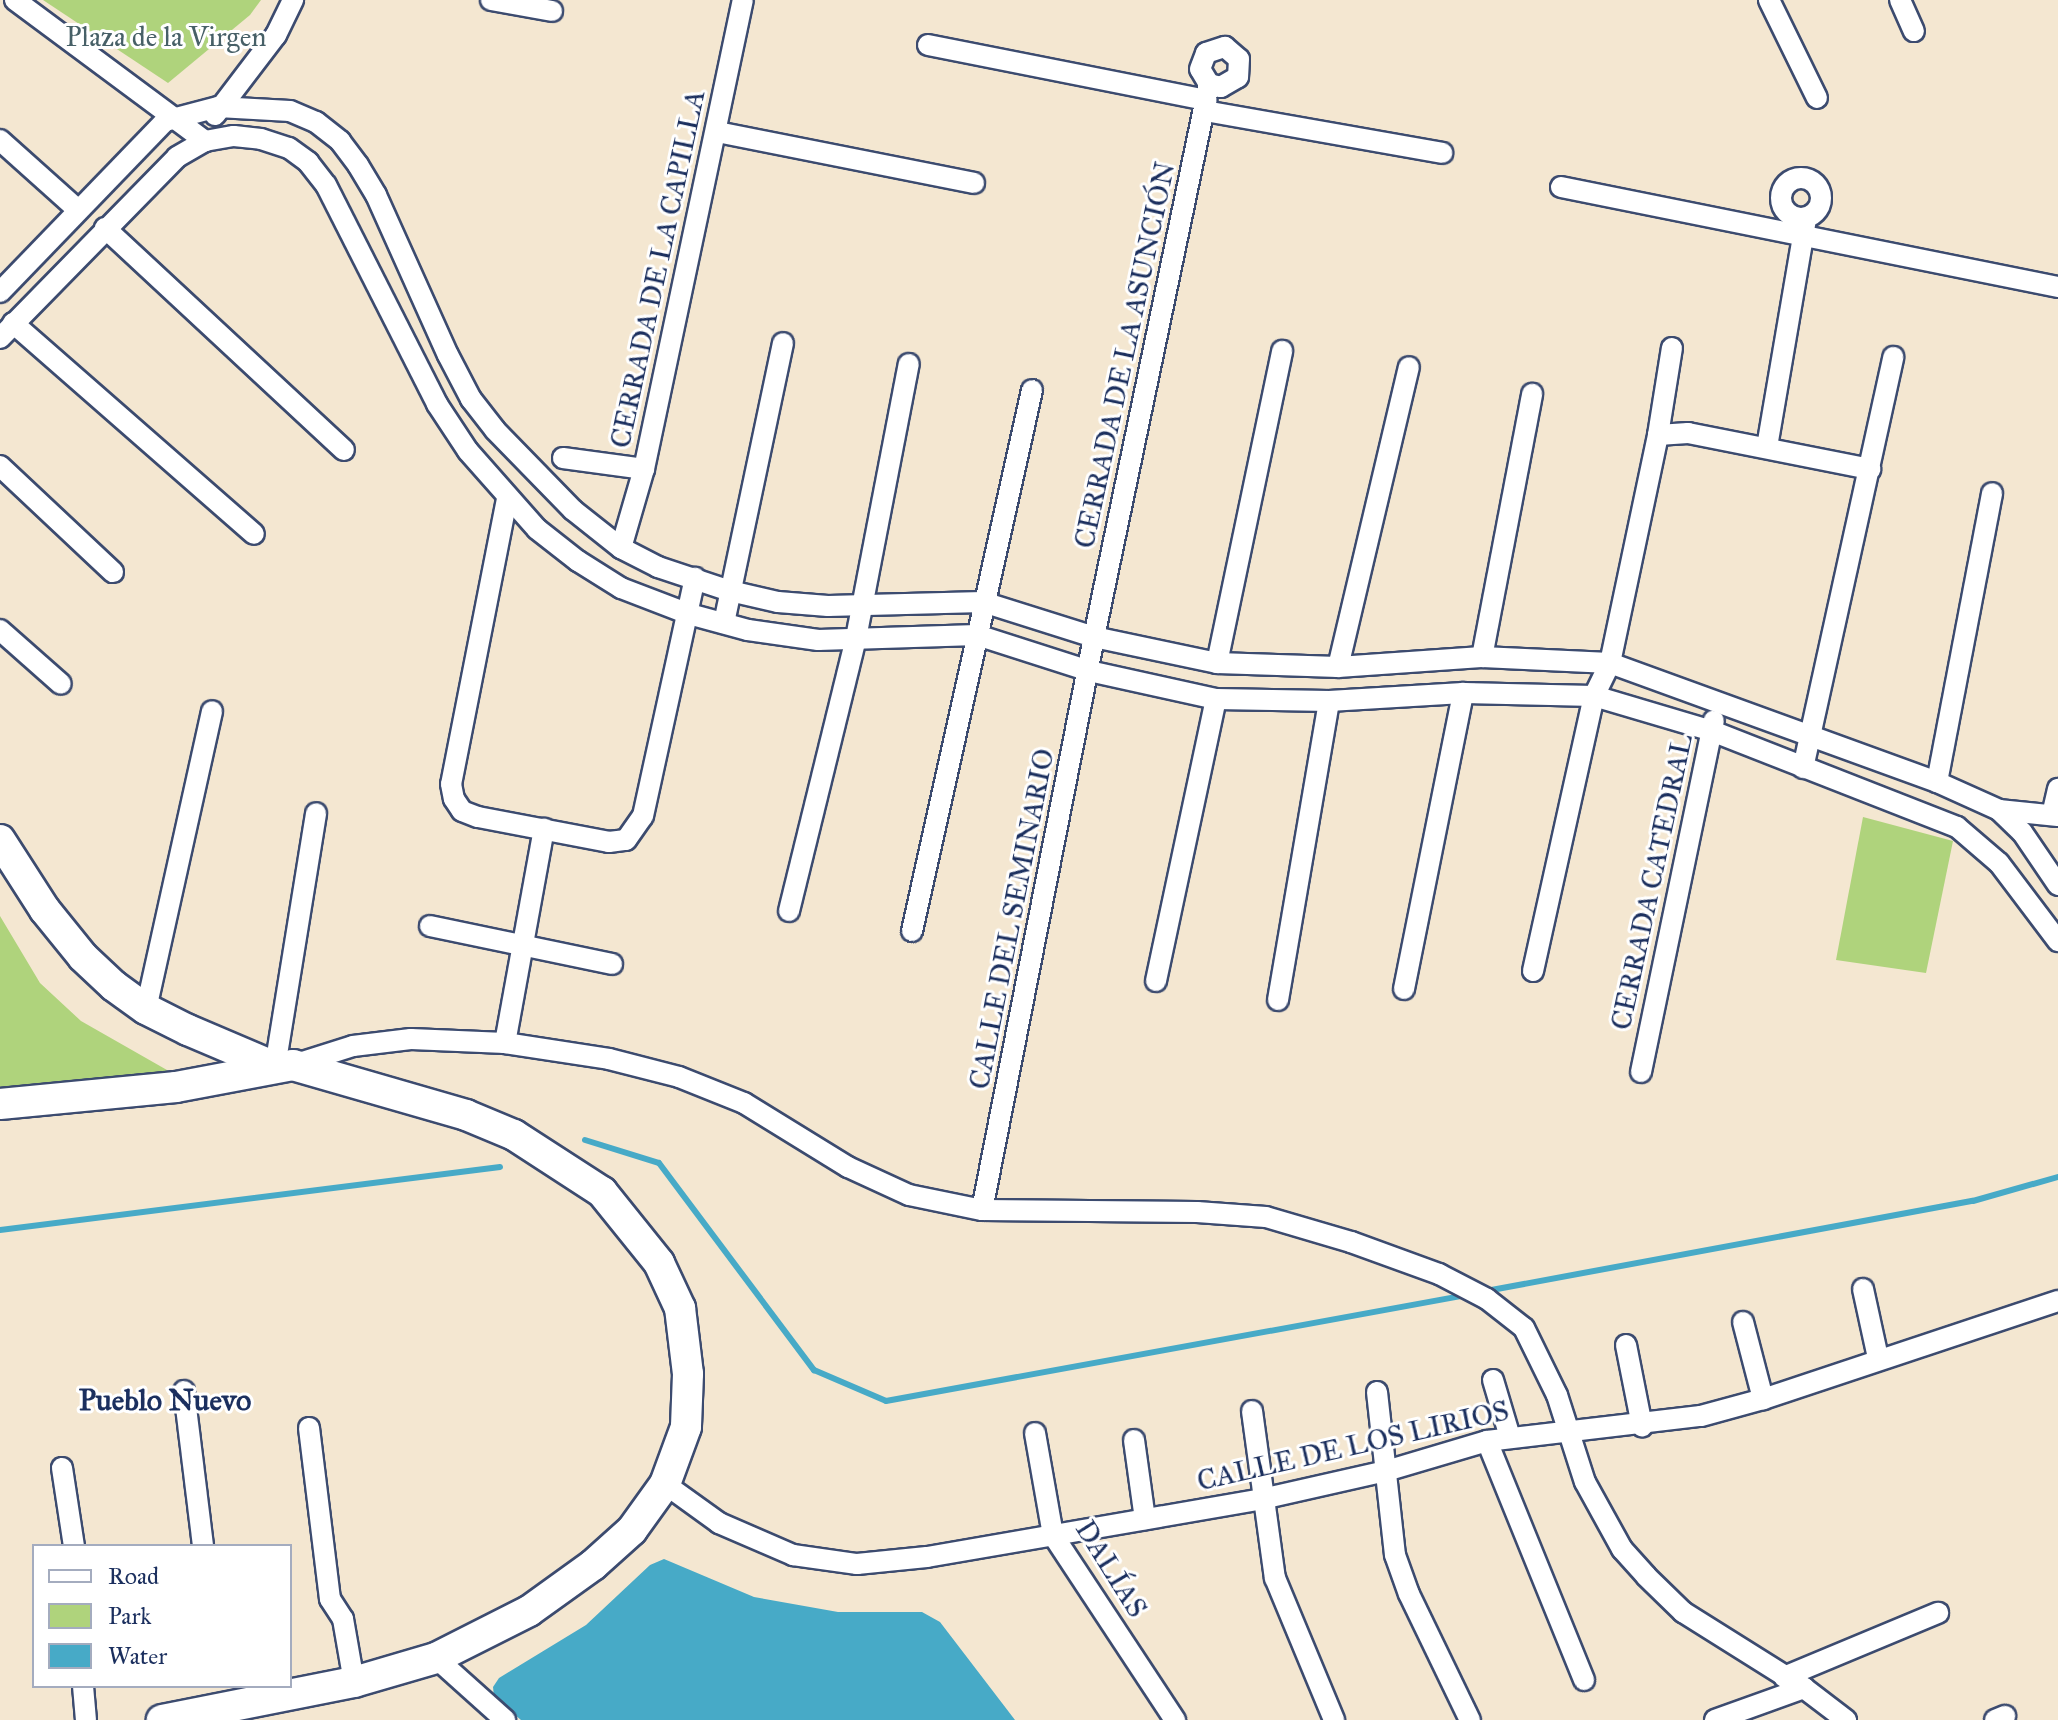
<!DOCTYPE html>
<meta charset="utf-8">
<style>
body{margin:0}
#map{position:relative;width:2058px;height:1720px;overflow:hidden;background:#f4e7d1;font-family:"IM FELL Great Primer",serif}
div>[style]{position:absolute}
.green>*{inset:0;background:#afd37c}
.water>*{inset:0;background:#47aac7}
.stream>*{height:6px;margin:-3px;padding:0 3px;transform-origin:3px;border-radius:3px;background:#47aac7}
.roads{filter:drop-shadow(2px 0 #3c4b6f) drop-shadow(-2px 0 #3c4b6f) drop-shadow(0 2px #3c4b6f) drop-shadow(0 -2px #3c4b6f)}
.street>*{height:20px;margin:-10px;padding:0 10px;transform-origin:10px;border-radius:10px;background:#fff}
.street>.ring{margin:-10px;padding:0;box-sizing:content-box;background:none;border:20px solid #fff;border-radius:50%}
.secondary>*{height:30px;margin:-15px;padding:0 15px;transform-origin:15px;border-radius:15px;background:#fff}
span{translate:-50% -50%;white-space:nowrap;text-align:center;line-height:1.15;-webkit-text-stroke:6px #fff;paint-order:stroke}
.park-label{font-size:28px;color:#476067}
.street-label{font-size:28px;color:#1b2f5e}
.neighbourhood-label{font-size:30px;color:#1b2f5e;font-weight:700}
.legend{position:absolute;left:32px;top:1544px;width:260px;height:144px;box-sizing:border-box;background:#fff;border:2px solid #a4acbf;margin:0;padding:10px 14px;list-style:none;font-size:24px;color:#1b2f5e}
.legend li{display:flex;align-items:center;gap:16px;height:40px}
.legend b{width:40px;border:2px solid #a4acbf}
</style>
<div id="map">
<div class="green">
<i style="clip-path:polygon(43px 0,261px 0,250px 15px,168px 83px)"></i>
<i style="clip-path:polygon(1863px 817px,1953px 841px,1926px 973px,1836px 960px)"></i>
<i style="clip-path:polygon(0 916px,40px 983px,81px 1021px,181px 1078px,0 1108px)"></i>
</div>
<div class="water">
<i style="clip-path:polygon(664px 1559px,754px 1597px,838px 1612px,922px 1612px,940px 1622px,1015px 1720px,521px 1720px,494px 1697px,493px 1687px,499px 1678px,586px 1625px,650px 1565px)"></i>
</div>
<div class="stream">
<i style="left:585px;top:1140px;width:77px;rotate:17.3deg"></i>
<i style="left:659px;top:1163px;width:259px;rotate:53.2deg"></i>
<i style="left:814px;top:1370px;width:78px;rotate:23.3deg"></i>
<i style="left:886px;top:1401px;width:591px;rotate:-10.34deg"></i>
<i style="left:0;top:1230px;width:504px;rotate:-7.18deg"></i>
<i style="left:1486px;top:1291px;width:495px;rotate:-10.5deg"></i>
<i style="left:1973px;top:1201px;width:88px;rotate:-15.8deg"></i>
</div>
<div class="roads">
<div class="street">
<i style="left:15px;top:0;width:237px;rotate:36.6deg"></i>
<i style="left:491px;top:0;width:62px;rotate:10.2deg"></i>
<i style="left:1769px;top:0;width:109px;rotate:63.9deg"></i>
<i style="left:1900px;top:0;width:34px;rotate:66deg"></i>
<i style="left:928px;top:45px;width:284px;rotate:11.2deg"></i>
<i style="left:1225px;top:47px;width:18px;rotate:41deg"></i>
<i style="left:1239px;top:59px;width:18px;rotate:93deg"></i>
<i style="left:1238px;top:77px;width:20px;rotate:150deg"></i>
<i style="left:1221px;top:87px;width:12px;rotate:-166deg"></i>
<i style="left:1209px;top:84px;width:17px;rotate:-121deg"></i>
<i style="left:1200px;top:69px;width:17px;rotate:-69deg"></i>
<i style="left:1206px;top:53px;width:20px;rotate:-18deg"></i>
<i style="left:1205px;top:111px;width:241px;rotate:10deg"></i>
<i style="left:215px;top:115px;width:101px;rotate:-52.7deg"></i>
<i style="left:276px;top:35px;width:39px;rotate:-64deg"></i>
<i style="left:717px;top:132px;width:262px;rotate:11.2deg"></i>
<i style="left:0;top:140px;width:105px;rotate:41.9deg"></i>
<i class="ring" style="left:1781px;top:178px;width:20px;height:20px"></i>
<i style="left:1561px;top:187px;width:507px;rotate:11.38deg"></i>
<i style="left:105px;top:228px;width:326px;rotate:42.9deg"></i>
<i style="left:0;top:292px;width:238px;rotate:-46deg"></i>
<i style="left:165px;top:121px;width:55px;rotate:-14.8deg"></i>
<i style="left:218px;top:107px;width:72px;rotate:3.2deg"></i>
<i style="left:290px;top:111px;width:28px;rotate:23deg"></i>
<i style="left:316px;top:122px;width:31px;rotate:38deg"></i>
<i style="left:340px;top:141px;width:30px;rotate:53deg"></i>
<i style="left:358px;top:165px;width:35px;rotate:59deg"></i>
<i style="left:376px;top:195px;width:175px;rotate:65.8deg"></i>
<i style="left:448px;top:355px;width:50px;rotate:62.4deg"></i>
<i style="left:471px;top:399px;width:39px;rotate:52deg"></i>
<i style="left:495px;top:430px;width:112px;rotate:45.7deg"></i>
<i style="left:573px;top:510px;width:61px;rotate:38.4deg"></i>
<i style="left:621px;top:548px;width:42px;rotate:27.2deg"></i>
<i style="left:658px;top:567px;width:76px;rotate:18.4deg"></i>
<i style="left:730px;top:591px;width:49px;rotate:12.9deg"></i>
<i style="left:778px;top:602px;width:50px;rotate:4.6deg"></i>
<i style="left:828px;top:606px;width:155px;rotate:-1.5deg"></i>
<i style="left:983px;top:602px;width:116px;rotate:17.5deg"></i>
<i style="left:1094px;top:637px;width:126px;rotate:11.9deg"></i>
<i style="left:1217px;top:663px;width:121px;rotate:1.9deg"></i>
<i style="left:1338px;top:667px;width:144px;rotate:-4deg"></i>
<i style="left:1482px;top:657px;width:128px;rotate:2.7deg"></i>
<i style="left:1610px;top:663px;width:348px;rotate:20deg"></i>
<i style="left:1937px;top:782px;width:68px;rotate:24.3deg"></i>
<i style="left:1999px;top:810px;width:32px;rotate:44deg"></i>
<i style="left:2022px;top:832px;width:64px;rotate:55.8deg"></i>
<i style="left:13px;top:323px;width:320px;rotate:41.2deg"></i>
<i style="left:0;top:338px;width:253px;rotate:-45.6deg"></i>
<i style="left:177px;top:157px;width:32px;rotate:-30deg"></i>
<i style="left:205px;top:141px;width:29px;rotate:-10deg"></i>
<i style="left:234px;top:136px;width:27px;rotate:6deg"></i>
<i style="left:261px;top:139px;width:29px;rotate:18deg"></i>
<i style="left:289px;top:148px;width:24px;rotate:36deg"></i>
<i style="left:308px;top:162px;width:29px;rotate:52deg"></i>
<i style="left:326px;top:185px;width:246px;rotate:63.1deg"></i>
<i style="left:437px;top:404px;width:56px;rotate:56.6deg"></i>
<i style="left:468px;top:451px;width:104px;rotate:48.5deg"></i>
<i style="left:537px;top:529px;width:52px;rotate:38deg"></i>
<i style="left:578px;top:561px;width:51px;rotate:32.1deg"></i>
<i style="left:621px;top:588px;width:73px;rotate:20.9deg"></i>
<i style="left:689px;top:614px;width:61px;rotate:15.2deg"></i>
<i style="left:748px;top:630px;width:71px;rotate:8.1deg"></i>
<i style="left:818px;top:640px;width:159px;rotate:-1.8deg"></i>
<i style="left:977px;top:635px;width:118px;rotate:17.8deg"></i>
<i style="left:1089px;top:671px;width:130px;rotate:12.4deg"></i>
<i style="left:1216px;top:699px;width:113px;rotate:1deg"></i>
<i style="left:1329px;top:701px;width:134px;rotate:-3.4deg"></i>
<i style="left:1463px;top:693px;width:131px;rotate:1.3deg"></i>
<i style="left:1594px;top:696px;width:123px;rotate:16.5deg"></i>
<i style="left:1712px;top:731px;width:263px;rotate:21.4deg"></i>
<i style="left:1957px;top:827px;width:55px;rotate:40.6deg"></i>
<i style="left:1999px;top:863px;width:98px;rotate:52.9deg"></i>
<i style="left:1658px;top:435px;width:30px;rotate:-4deg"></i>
<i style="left:1688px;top:433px;width:186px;rotate:11.2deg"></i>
<i style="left:1767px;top:447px;width:231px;rotate:-80.3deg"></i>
<i style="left:563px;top:458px;width:82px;rotate:7.7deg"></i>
<i style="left:0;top:466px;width:155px;rotate:43.2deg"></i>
<i style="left:507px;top:499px;width:290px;rotate:101.1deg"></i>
<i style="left:451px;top:784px;width:15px;rotate:79deg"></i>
<i style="left:454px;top:799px;width:14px;rotate:56deg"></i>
<i style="left:462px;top:811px;width:17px;rotate:21deg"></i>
<i style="left:478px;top:817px;width:133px;rotate:10.8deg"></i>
<i style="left:609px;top:842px;width:17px;rotate:-7deg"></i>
<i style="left:626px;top:840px;width:29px;rotate:-55deg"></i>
<i style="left:643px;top:816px;width:244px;rotate:-77.7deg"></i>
<i style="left:621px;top:548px;width:82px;rotate:-73.8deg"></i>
<i style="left:644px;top:469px;width:479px;rotate:-78.1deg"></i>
<i style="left:724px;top:623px;width:286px;rotate:-78.1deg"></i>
<i style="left:0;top:630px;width:81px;rotate:41.5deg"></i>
<i style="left:1482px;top:657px;width:268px;rotate:-79.2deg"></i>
<i style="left:1217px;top:663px;width:319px;rotate:-78.2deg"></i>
<i style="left:1338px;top:667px;width:308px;rotate:-76.7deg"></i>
<i style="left:1803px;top:768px;width:421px;rotate:-77.6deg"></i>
<i style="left:1937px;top:782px;width:294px;rotate:-79.2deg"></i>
<i style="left:1999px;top:810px;width:59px;rotate:5.8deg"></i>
<i style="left:2052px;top:815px;width:27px;rotate:-77deg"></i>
<i style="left:789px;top:911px;width:281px;rotate:-76.2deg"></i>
<i style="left:856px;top:638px;width:279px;rotate:-79.1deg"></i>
<i style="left:430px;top:926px;width:186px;rotate:11.8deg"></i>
<i style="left:912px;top:931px;width:554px;rotate:-77.49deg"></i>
<i style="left:1533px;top:971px;width:282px;rotate:-77.5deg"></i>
<i style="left:1594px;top:696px;width:37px;rotate:-64deg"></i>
<i style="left:1610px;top:663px;width:233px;rotate:-78.1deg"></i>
<i style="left:1658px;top:435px;width:88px;rotate:-80.9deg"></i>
<i style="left:1156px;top:981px;width:288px;rotate:-78deg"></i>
<i style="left:1404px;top:989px;width:302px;rotate:-78.7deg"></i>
<i style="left:1278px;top:1000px;width:303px;rotate:-80.3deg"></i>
<i style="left:146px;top:1009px;width:305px;rotate:-77.5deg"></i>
<i style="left:505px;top:1043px;width:218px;rotate:-79.7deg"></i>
<i style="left:293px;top:1065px;width:63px;rotate:-17.6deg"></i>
<i style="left:353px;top:1046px;width:58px;rotate:-6.9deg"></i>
<i style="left:411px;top:1039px;width:94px;rotate:2.4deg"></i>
<i style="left:505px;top:1043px;width:105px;rotate:8.7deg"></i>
<i style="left:609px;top:1059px;width:72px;rotate:14.4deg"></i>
<i style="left:679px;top:1077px;width:70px;rotate:21.8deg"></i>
<i style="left:744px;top:1103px;width:122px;rotate:31.6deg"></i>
<i style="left:848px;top:1167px;width:67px;rotate:24.7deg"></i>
<i style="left:909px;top:1195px;width:75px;rotate:11.6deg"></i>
<i style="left:982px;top:1210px;width:215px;rotate:0.5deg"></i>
<i style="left:1197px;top:1212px;width:69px;rotate:4.1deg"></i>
<i style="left:1266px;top:1217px;width:89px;rotate:16.4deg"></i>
<i style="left:1351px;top:1242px;width:94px;rotate:20deg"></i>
<i style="left:1439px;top:1274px;width:54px;rotate:27.5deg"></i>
<i style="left:1487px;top:1299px;width:47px;rotate:38.1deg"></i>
<i style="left:1524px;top:1328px;width:75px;rotate:63.8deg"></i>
<i style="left:1557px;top:1395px;width:91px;rotate:72.2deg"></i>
<i style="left:1585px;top:1482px;width:77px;rotate:61.1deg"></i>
<i style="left:1622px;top:1549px;width:36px;rotate:48deg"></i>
<i style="left:1646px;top:1576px;width:52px;rotate:44.2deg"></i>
<i style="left:1683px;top:1612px;width:143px;rotate:32.1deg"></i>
<i style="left:1804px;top:1688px;width:53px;rotate:37.3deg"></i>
<i style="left:275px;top:1067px;width:257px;rotate:-80.8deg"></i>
<i style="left:1641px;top:1072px;width:359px;rotate:-78.3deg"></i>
<i style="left:982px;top:1210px;width:584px;rotate:-78.94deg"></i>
<i style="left:1094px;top:637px;width:565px;rotate:-78.25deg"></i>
<i style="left:1863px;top:1289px;width:71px;rotate:77.7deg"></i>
<i style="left:1743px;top:1322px;width:80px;rotate:75.4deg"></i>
<i style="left:1626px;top:1345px;width:83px;rotate:78.8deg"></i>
<i style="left:1493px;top:1380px;width:59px;rotate:73.4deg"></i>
<i style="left:184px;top:1391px;width:156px;rotate:83deg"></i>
<i style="left:1377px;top:1392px;width:164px;rotate:83.7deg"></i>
<i style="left:1395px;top:1555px;width:41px;rotate:70.3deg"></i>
<i style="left:1409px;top:1594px;width:140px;rotate:64.2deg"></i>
<i style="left:1252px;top:1411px;width:169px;rotate:82.2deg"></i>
<i style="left:1275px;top:1578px;width:154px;rotate:67.4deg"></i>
<i style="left:309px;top:1428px;width:172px;rotate:83deg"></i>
<i style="left:330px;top:1599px;width:24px;rotate:57deg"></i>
<i style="left:343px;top:1619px;width:64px;rotate:80.1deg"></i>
<i style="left:1035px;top:1433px;width:104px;rotate:80deg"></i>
<i style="left:1053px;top:1535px;width:222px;rotate:56.6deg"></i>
<i style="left:1134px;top:1440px;width:80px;rotate:82.1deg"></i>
<i style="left:1487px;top:1441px;width:258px;rotate:67.9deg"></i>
<i style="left:62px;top:1468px;width:79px;rotate:81.3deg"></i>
<i style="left:665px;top:1484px;width:67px;rotate:35.8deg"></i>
<i style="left:719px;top:1523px;width:81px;rotate:23.4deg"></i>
<i style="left:793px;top:1555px;width:65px;rotate:8deg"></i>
<i style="left:857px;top:1564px;width:70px;rotate:-5.7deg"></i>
<i style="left:927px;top:1557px;width:340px;rotate:-9.8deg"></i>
<i style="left:1262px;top:1499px;width:127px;rotate:-12.7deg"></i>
<i style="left:1386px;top:1471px;width:105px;rotate:-16.5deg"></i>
<i style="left:1487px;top:1441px;width:215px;rotate:-6.7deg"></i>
<i style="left:1701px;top:1416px;width:64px;rotate:-15.3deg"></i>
<i style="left:1763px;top:1399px;width:311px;rotate:-18.4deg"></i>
<i style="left:436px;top:1658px;width:93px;rotate:41.9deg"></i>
<i style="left:1784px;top:1677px;width:167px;rotate:-22.6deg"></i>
<i style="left:83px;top:1686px;width:34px;rotate:85deg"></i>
<i style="left:1715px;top:1720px;width:95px;rotate:-19.8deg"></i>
<i style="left:1995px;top:1720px;width:11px;rotate:-22deg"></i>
</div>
<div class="secondary">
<i style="left:0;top:840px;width:83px;rotate:57.3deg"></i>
<i style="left:45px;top:910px;width:60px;rotate:51deg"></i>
<i style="left:83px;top:957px;width:42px;rotate:43.1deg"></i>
<i style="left:114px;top:986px;width:39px;rotate:36deg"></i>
<i style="left:146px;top:1009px;width:47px;rotate:26.6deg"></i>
<i style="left:188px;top:1030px;width:95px;rotate:23deg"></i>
<i style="left:0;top:1104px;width:177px;rotate:-5.5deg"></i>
<i style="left:176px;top:1087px;width:119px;rotate:-10.6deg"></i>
<i style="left:293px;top:1065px;width:180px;rotate:16.1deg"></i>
<i style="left:466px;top:1115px;width:52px;rotate:22.6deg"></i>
<i style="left:514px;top:1135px;width:105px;rotate:32.9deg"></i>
<i style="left:602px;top:1192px;width:91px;rotate:51.2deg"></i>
<i style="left:659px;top:1263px;width:50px;rotate:65deg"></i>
<i style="left:680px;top:1308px;width:66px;rotate:83.1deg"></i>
<i style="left:688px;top:1374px;width:53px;rotate:92.2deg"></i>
<i style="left:686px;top:1427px;width:61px;rotate:110.2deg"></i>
<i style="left:665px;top:1484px;width:57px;rotate:125.7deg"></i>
<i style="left:632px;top:1530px;width:52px;rotate:138.1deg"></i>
<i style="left:593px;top:1565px;width:79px;rotate:144.3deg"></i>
<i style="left:529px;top:1611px;width:104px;rotate:153.2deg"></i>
<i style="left:436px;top:1658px;width:85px;rotate:163.7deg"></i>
<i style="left:354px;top:1682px;width:196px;rotate:168.8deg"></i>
</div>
</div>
<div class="park-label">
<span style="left:166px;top:37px">Plaza de la Virgen</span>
</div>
<div class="street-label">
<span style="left:658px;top:269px;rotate:-78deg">CERRADA DE LA CAPILLA</span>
<span style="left:1125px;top:355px;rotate:-78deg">CERRADA DE LA ASUNCIÓN</span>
<span style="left:1652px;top:882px;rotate:-78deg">CERRADA CATEDRAL</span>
<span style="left:1012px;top:919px;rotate:-79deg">CALLE DEL SEMINARIO</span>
<span style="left:1353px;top:1446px;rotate:-13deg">CALLE DE LOS LIRIOS</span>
<span style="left:1111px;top:1569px;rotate:58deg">DALÍAS</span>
</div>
<div class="neighbourhood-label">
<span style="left:165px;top:1400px">Pueblo Nuevo</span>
</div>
<ul class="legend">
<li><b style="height:10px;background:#fff"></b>Road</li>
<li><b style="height:22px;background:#afd37c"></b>Park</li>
<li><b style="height:22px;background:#47aac7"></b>Water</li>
</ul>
</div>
